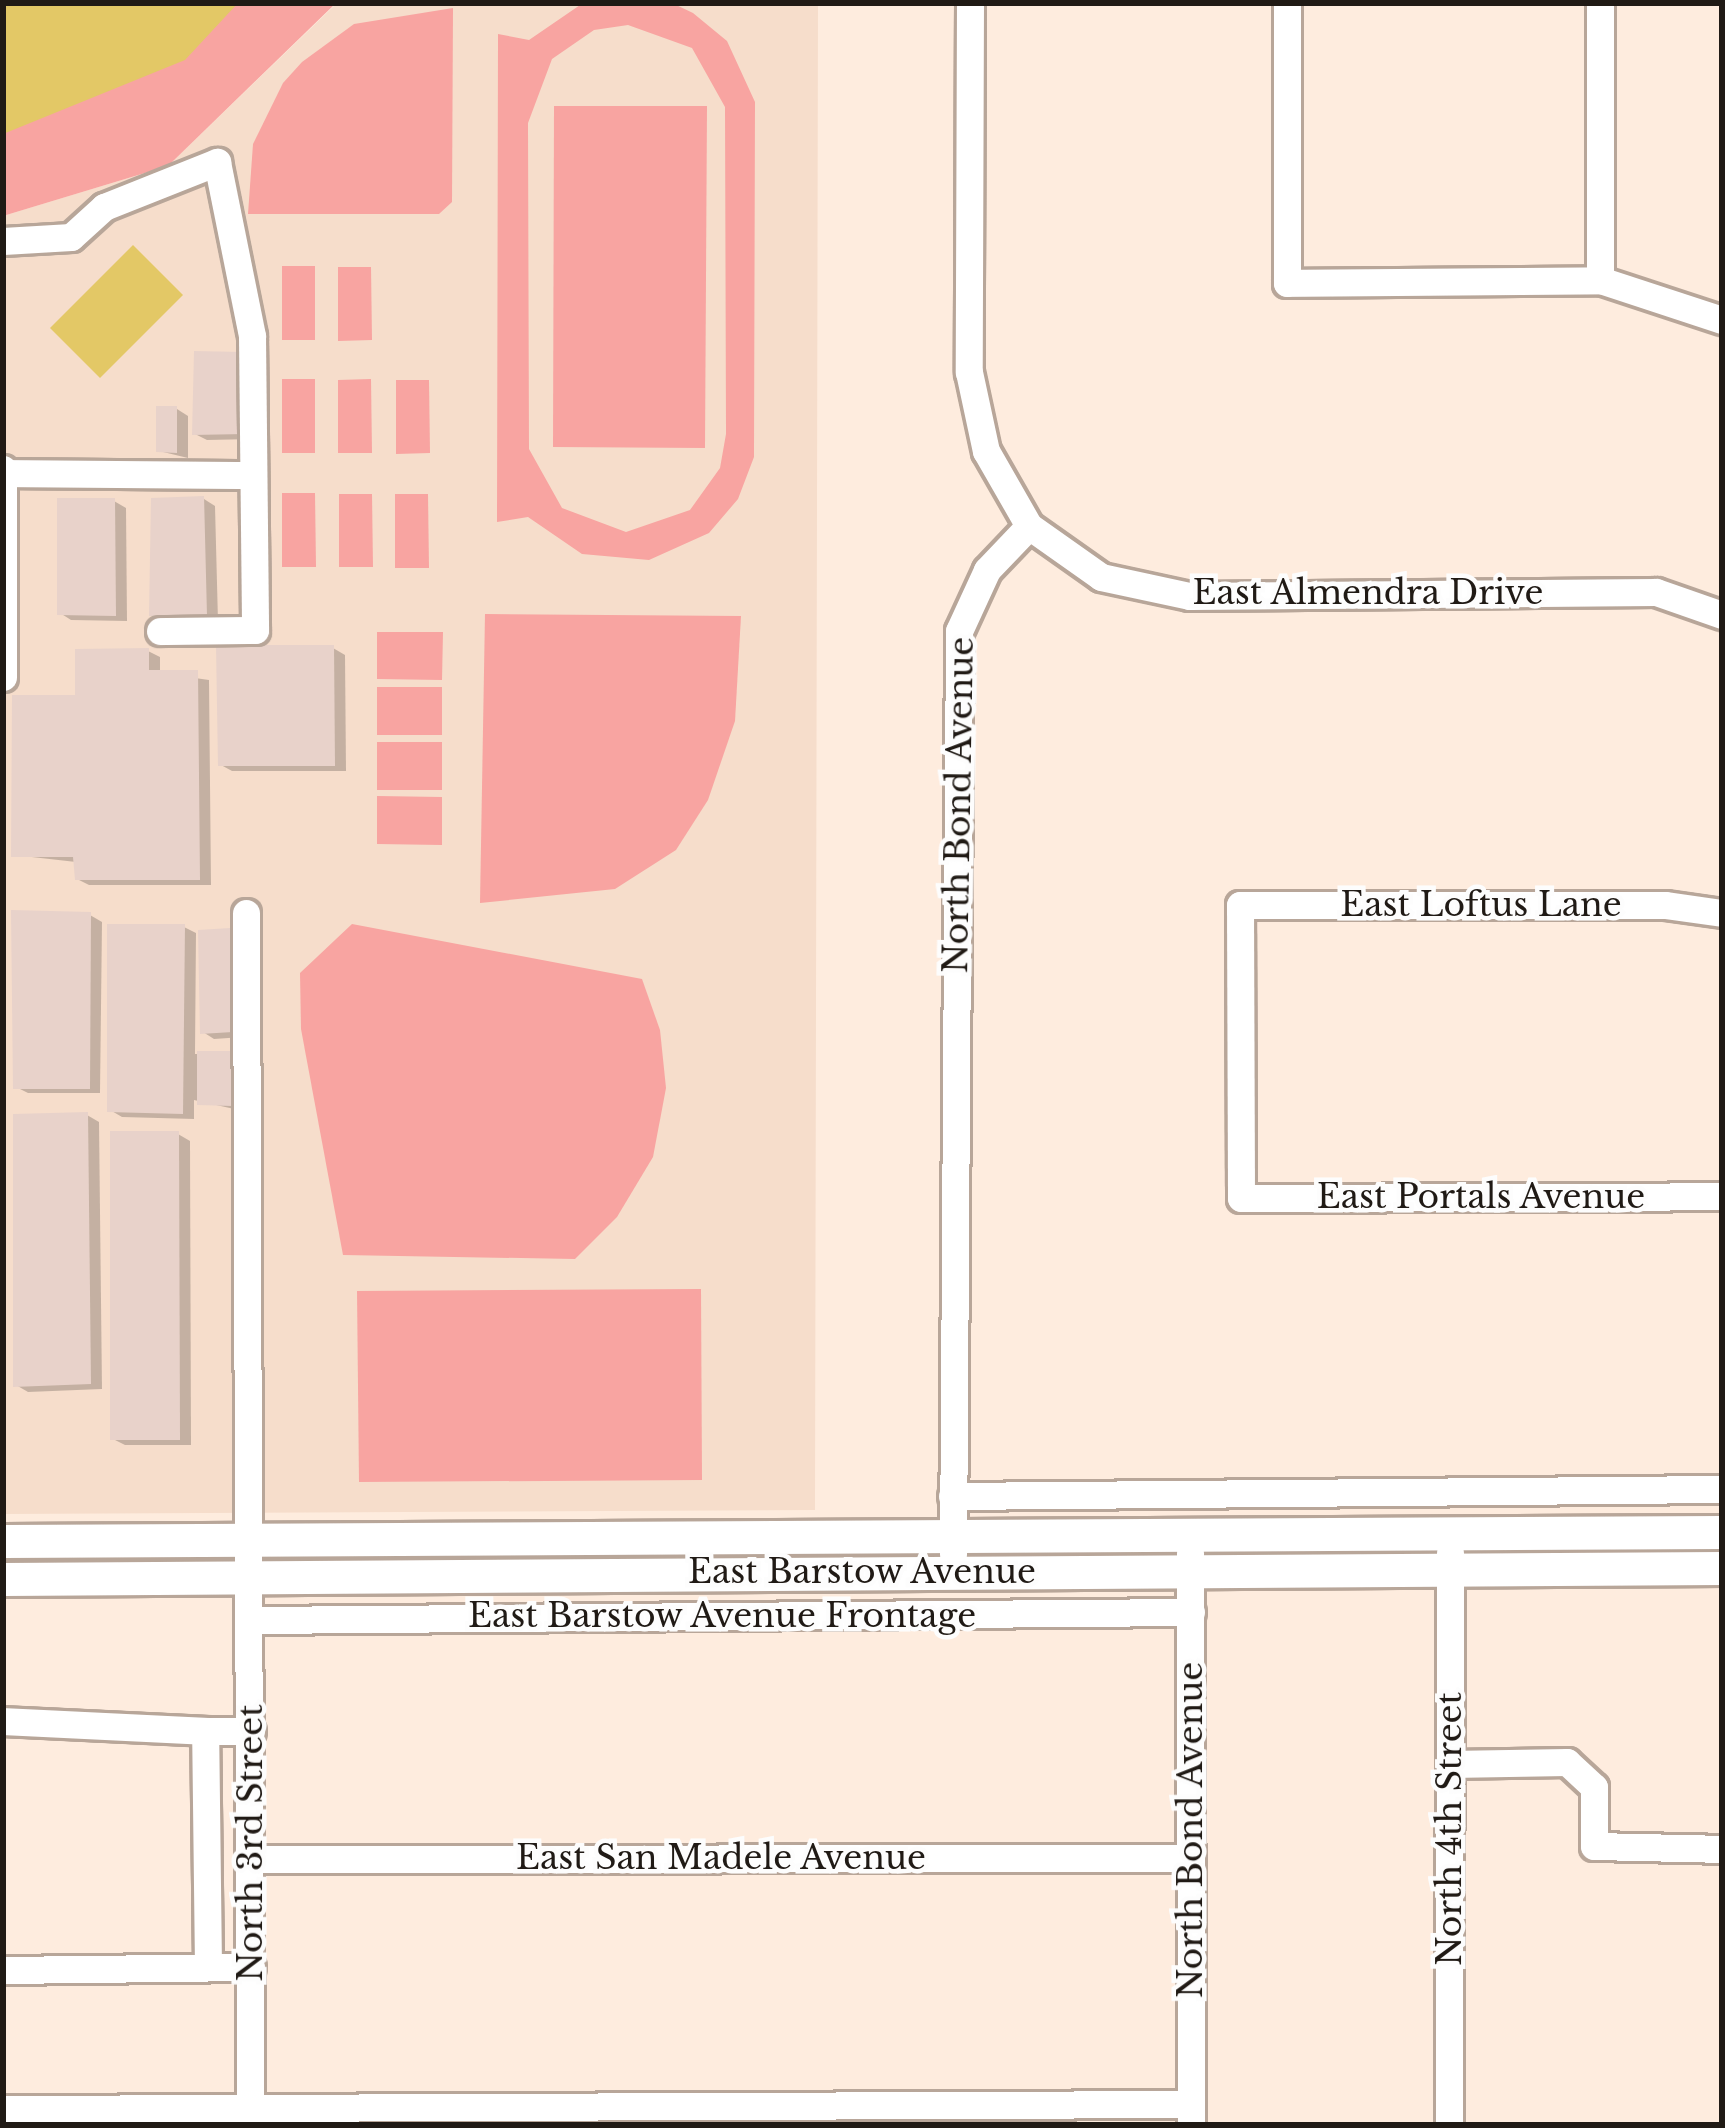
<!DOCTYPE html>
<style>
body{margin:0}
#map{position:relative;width:1725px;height:2128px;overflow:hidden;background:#feecde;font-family:"Libre Baskerville",serif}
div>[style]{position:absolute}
.built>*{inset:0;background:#f6ddcb}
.green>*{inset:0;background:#f8a4a1}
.water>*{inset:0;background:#e3c866}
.shadow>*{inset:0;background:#0003}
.building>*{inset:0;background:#e8d2ca}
.roads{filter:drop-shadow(3px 0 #b8a699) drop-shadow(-3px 0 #b8a699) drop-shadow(0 3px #b8a699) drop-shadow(0 -3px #b8a699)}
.minor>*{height:27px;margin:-13.5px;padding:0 13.5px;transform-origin:13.5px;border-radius:13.5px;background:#fff}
.major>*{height:33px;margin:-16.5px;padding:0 16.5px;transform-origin:16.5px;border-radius:16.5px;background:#fff}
span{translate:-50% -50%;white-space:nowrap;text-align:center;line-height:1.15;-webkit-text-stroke:9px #fdfdfd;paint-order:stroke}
.street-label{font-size:33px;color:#201a15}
.frame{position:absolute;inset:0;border:6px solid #201a15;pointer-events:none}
</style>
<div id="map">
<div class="built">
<i style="clip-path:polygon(337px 3px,818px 3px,815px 1510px,3px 1514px,3px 216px,168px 166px)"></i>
</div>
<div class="green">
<i style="clip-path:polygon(3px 3px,336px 3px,168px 166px,3px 216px)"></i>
<i style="clip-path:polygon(evenodd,583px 3px,672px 3px,693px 13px,727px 41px,755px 102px,754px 457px,738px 499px,709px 533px,649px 560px,582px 554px,528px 517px,497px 522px,498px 34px,529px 40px,583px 3px,628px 25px,692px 48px,725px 107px,726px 434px,720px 468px,690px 510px,626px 532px,562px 508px,529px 449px,528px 123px,552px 59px,594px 30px,628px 25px)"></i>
<i style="clip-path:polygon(453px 8px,452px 202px,439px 214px,248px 214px,253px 144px,283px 83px,302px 62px,354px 24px)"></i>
<i style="clip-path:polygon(554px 106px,707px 106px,705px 448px,553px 447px)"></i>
<i style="clip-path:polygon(282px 266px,315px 266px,315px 340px,282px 340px)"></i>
<i style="clip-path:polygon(338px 267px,371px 267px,372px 340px,338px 341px)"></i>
<i style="clip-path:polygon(282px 379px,315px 379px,315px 453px,282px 453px)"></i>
<i style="clip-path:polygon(371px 379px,372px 453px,338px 453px,338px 380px)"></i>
<i style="clip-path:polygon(396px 380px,429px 380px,430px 453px,396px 454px)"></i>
<i style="clip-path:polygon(282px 493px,315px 493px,316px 567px,282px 567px)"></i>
<i style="clip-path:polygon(339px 494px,372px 494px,373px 567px,339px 567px)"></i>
<i style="clip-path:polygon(395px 494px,428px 494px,429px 568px,395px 568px)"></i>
<i style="clip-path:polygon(485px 614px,741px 616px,735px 721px,708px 800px,676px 850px,615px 889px,480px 903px)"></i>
<i style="clip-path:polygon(377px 632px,443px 632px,442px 680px,377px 679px)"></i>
<i style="clip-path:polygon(377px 687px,442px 687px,442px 735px,377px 735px)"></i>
<i style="clip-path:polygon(377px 742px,442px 742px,442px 790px,377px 790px)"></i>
<i style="clip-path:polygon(377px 796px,442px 797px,442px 845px,377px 844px)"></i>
<i style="clip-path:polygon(352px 924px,642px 979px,660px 1030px,666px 1088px,653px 1157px,617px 1217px,575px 1259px,343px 1255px,301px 1029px,300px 973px)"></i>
<i style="clip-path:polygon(701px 1289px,702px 1480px,359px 1482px,357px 1291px)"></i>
</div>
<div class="water">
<i style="clip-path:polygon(3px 3px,238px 3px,185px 60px,3px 134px)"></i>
<i style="clip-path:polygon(133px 245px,183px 295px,100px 378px,50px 328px)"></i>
</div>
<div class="shadow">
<i style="clip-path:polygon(242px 355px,255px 439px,207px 440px,195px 434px)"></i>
<i style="clip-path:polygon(177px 409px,188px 416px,188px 458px,159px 451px)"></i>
<i style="clip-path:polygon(204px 499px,215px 506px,218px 621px,164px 621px,152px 615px)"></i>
<i style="clip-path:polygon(114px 501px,126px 508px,127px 621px,71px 620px,60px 613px)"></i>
<i style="clip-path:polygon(333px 648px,345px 655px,346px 771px,232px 771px,221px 765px)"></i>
<i style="clip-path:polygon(148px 651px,160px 657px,160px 673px,209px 680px,211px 885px,89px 885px,77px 879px,76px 862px,14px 855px,78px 698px)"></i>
<i style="clip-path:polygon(90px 915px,102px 922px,100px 1093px,28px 1093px,16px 1087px)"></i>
<i style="clip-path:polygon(184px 927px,196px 933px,195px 1054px,232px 1054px,243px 1111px,194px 1100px,194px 1119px,122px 1117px,110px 1110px)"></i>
<i style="clip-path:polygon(229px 931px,240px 938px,243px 1037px,214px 1039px,203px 1032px)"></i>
<i style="clip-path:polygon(87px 1115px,99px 1122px,102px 1389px,28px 1392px,16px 1385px)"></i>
<i style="clip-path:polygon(3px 1117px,6px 1119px,3px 1392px)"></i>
<i style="clip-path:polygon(178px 1134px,190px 1141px,191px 1445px,125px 1445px,113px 1439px)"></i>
</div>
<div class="building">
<i style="clip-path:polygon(194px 351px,243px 352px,245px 434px,192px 435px)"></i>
<i style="clip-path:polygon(156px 406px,177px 406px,177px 453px,156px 452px)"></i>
<i style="clip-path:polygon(204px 496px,207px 616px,149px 616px,151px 498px)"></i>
<i style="clip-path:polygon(57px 498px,115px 498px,116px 616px,57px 615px)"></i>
<i style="clip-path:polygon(216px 645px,334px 645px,335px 766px,218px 766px)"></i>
<i style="clip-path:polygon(149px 648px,149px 670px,198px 670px,200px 880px,75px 880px,73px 857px,11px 857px,12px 695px,75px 695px,75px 649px)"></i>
<i style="clip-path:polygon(11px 910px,91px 912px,90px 1089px,13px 1089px)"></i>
<i style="clip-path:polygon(107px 924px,185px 924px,183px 1114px,107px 1112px)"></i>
<i style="clip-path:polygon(230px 928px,233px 1032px,200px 1034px,198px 930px)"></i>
<i style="clip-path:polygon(197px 1051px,233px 1051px,233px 1106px,197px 1105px)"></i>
<i style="clip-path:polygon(88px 1112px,91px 1384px,13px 1387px,13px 1114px)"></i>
<i style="clip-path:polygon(110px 1131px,179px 1131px,180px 1440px,110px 1440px)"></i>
</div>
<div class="roads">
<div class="minor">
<i style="left:970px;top:3px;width:369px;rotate:90.2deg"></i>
<i style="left:969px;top:372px;width:81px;rotate:77.9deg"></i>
<i style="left:986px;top:451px;width:86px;rotate:60.2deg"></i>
<i style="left:1029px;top:526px;width:88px;rotate:35.3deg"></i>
<i style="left:1101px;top:577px;width:91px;rotate:12.1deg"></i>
<i style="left:1190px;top:596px;width:466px;rotate:-0.5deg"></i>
<i style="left:1656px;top:592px;width:70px;rotate:19.2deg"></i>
<i style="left:1287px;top:3px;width:280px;rotate:90deg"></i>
<i style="left:1287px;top:283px;width:313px;rotate:-0.5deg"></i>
<i style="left:1600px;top:280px;width:128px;rotate:18.2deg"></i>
<i style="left:1600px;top:3px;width:277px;rotate:90deg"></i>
<i style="left:3px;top:241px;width:68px;rotate:-3.4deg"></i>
<i style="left:71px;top:237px;width:45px;rotate:-42.3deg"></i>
<i style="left:104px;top:207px;width:122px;rotate:-21.7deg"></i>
<i style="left:217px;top:162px;width:177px;rotate:78.6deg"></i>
<i style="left:252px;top:336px;width:294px;rotate:89.4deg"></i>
<i style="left:255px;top:630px;width:95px;rotate:179.4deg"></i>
<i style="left:3px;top:469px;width:208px;rotate:90deg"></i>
<i style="left:8px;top:473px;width:245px;rotate:0.5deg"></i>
<i style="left:246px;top:913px;width:1195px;rotate:89.81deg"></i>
<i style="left:1722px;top:913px;width:58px;rotate:-172deg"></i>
<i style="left:1665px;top:905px;width:425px;rotate:180deg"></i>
<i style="left:1240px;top:905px;width:293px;rotate:89.8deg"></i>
<i style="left:1241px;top:1198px;width:481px;rotate:-0.2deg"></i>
<i style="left:952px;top:1496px;width:770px;rotate:-0.52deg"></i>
<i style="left:1190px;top:1553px;width:572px;rotate:89.9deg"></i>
<i style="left:953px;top:1554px;width:923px;rotate:-89.63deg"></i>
<i style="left:959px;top:631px;width:67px;rotate:-65.3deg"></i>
<i style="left:987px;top:570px;width:61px;rotate:-46.3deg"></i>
<i style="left:254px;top:1620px;width:937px;rotate:-0.49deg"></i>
<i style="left:3px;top:1721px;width:202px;rotate:2.8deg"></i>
<i style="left:1450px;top:1764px;width:117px;rotate:-1deg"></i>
<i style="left:1567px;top:1762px;width:37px;rotate:43deg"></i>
<i style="left:1594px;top:1787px;width:59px;rotate:90deg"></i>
<i style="left:1594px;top:1846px;width:128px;rotate:1.3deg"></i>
<i style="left:251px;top:1859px;width:940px;rotate:-0.06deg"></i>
<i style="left:208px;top:1966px;width:235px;rotate:-90.7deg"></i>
<i style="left:205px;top:1731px;width:46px"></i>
<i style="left:3px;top:1970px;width:248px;rotate:-0.7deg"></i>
<i style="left:3px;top:2109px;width:1188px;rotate:-0.24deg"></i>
<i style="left:1449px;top:2125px;width:572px;rotate:-89.9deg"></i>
</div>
<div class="major">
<i style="left:3px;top:1541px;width:1719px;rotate:-0.3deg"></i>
<i style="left:3px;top:1579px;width:1719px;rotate:-0.37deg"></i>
</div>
</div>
<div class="street-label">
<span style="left:1368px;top:593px">East Almendra Drive</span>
<span style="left:959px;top:805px;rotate:-89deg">North Bond Avenue</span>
<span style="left:1481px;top:905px">East Loftus Lane</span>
<span style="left:1481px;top:1197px">East Portals Avenue</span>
<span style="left:862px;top:1572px">East Barstow Avenue</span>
<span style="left:722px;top:1616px">East Barstow Avenue Frontage</span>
<span style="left:1450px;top:1829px;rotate:-90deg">North 4th Street</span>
<span style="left:1191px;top:1830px;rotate:-90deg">North Bond Avenue</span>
<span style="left:251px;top:1843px;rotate:-90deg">North 3rd Street</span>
<span style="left:721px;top:1858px">East San Madele Avenue</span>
</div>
<div class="frame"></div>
</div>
